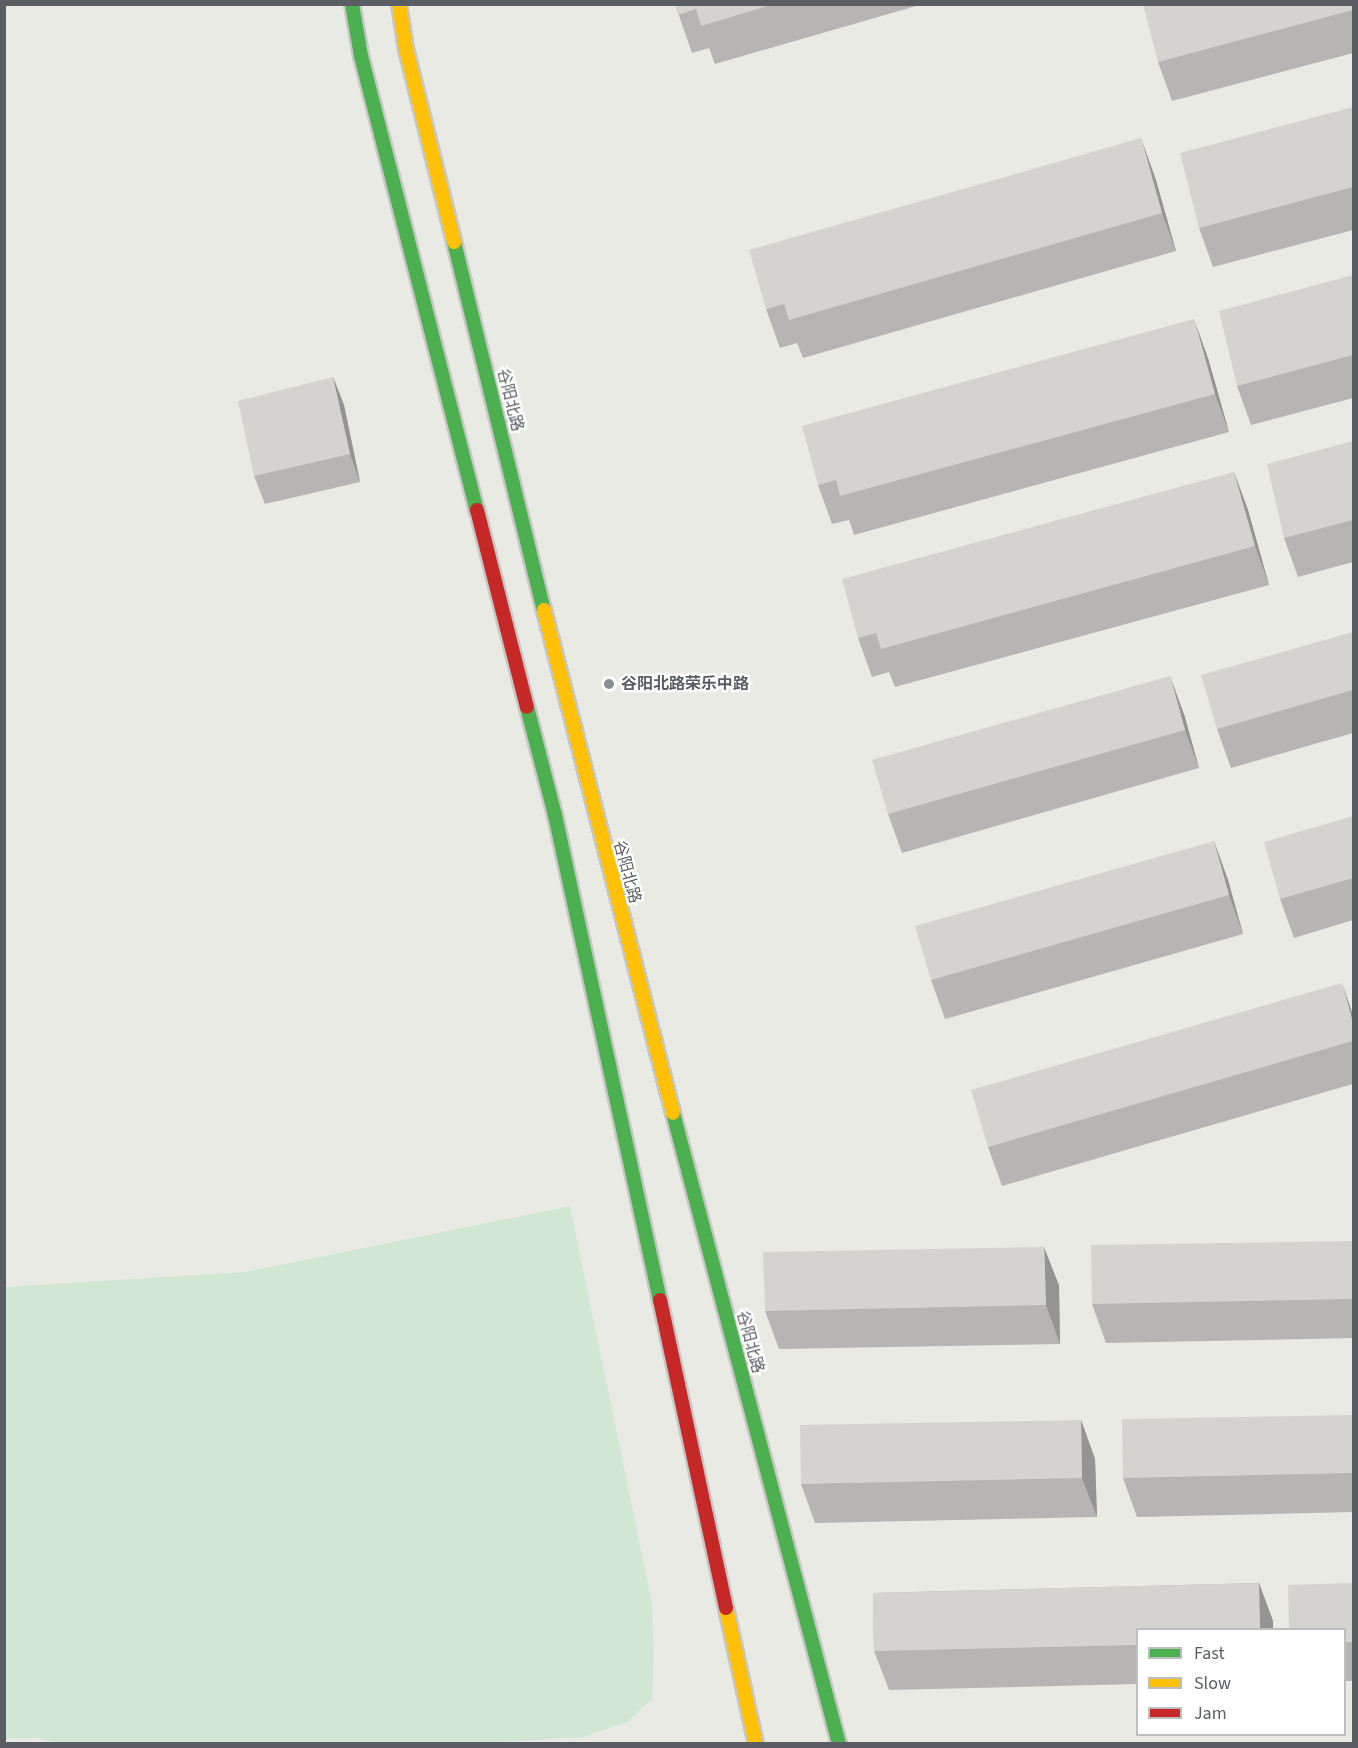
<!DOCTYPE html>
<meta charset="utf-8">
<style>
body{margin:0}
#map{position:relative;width:1358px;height:1748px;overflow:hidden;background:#eaeae5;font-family:"Source Sans 3","Noto Sans SC",sans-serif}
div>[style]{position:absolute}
.green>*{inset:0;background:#d2e7d3}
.roads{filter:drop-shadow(2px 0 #c7c7c6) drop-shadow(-2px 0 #c7c7c6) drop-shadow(0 2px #c7c7c6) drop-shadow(0 -2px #c7c7c6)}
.fast>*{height:14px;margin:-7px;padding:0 7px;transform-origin:7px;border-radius:7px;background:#4caf50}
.slow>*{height:14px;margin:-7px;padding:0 7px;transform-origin:7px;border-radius:7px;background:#ffc107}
.jam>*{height:14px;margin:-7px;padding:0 7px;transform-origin:7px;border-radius:7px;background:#c62828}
.wall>*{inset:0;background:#b6b5b3}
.shaded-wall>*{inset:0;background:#949492}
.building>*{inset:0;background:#d4d3d0}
.dots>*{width:16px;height:16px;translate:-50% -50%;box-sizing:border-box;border:3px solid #fff;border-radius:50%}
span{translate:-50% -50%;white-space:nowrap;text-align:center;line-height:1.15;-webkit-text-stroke:4.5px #fff;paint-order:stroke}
.street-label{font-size:16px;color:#5a5d62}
.poi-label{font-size:16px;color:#5a5d62;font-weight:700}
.left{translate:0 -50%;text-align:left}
.frame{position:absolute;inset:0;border:6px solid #5a5d62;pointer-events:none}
.legend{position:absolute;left:1136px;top:1628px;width:210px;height:108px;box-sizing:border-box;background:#fff;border:2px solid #bdbec0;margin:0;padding:8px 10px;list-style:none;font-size:18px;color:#5a5d62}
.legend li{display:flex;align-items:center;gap:12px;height:30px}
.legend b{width:30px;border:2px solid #bdbec0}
</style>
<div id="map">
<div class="green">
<i style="clip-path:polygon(570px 1206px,652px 1603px,654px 1656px,652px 1699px,627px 1722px,584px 1737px,481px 1743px,61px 1744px,37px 1738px,5px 1739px,5px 1287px,246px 1272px)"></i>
</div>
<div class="roads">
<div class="fast">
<i style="left:352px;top:4px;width:53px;rotate:80.2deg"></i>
<i style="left:361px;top:56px;width:469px;rotate:75.7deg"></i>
<i style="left:454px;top:242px;width:379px;rotate:76.3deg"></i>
<i style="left:527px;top:707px;width:112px;rotate:75.5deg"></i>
<i style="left:555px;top:815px;width:496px;rotate:77.8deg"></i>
<i style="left:673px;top:1113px;width:652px;rotate:75.26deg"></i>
</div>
<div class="slow">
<i style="left:399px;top:4px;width:46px;rotate:81.2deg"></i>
<i style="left:406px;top:49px;width:199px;rotate:76deg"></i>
<i style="left:544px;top:610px;width:519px;rotate:75.62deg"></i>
<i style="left:726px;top:1608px;width:139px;rotate:77.6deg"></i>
</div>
<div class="jam">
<i style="left:477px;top:510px;width:203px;rotate:75.8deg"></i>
<i style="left:660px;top:1300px;width:315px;rotate:77.9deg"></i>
</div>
</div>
<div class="wall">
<i style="clip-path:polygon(675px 4px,923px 4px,715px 64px,709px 48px,692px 53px)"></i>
<i style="clip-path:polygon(1353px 4px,1353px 53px,1172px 101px,1158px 62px)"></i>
<i style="clip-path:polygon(1353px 107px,1353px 230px,1213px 267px,1199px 228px)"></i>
<i style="clip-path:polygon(1155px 177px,1176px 251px,803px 358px,797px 343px,780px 348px,766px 309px)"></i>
<i style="clip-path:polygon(1353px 275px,1353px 398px,1251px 425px,1237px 386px)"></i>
<i style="clip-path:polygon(1208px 358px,1229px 432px,854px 535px,849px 520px,832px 524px,818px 485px)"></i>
<i style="clip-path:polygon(333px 377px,344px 405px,360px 482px,265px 504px,254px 476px)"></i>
<i style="clip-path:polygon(1353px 441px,1353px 562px,1298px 577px,1284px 538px)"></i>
<i style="clip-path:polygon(1234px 472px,1248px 510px,1269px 585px,895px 687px,889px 672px,872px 677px,858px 638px)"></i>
<i style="clip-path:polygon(1353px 632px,1353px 733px,1231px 768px,1217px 729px)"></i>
<i style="clip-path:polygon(1184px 714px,1199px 768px,902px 853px,888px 814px)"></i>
<i style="clip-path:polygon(1353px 816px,1353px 920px,1294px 938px,1280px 899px)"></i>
<i style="clip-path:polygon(1214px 841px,1228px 880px,1243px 934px,945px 1019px,931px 980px)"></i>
<i style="clip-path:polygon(1353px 1015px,1353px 1084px,1002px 1186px,988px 1147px)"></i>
<i style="clip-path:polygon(1353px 1241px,1353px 1338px,1106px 1343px,1092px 1304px)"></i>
<i style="clip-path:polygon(1059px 1285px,1060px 1344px,779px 1349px,765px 1311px)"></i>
<i style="clip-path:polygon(1353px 1415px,1353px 1512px,1137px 1517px,1123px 1478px)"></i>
<i style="clip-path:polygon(1081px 1420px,1095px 1459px,1097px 1517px,815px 1523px,801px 1484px)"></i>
<i style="clip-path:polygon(1259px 1583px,1273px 1621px,1273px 1629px,1137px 1629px,1137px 1684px,889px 1690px,874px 1651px,873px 1593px)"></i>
<i style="clip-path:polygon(1353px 1583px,1353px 1681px,1344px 1681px,1344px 1629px)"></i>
</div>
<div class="shaded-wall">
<i style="clip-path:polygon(1141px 138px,1155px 177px,1176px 251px,1162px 213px)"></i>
<i style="clip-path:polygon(1194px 319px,1208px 358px,1229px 432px,1215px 394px)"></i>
<i style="clip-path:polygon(333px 377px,344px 405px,360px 482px,350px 454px)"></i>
<i style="clip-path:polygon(1234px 472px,1248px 510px,1269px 585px,1255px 546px)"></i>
<i style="clip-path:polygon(1170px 676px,1184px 714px,1199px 768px,1185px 730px)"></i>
<i style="clip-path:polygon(1214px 841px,1228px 880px,1243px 934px,1229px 895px)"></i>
<i style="clip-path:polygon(1342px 983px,1353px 1015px,1353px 1023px)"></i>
<i style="clip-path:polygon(1044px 1247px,1059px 1285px,1060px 1344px,1046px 1305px)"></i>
<i style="clip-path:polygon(1081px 1420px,1095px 1459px,1097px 1517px,1082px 1478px)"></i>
<i style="clip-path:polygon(1259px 1583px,1273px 1621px,1273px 1629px,1260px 1629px)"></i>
</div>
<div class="building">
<i style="clip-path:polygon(675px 4px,774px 4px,701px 26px,696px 9px,678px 15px)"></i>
<i style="clip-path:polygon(1143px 4px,1353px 4px,1353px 10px,1158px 62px)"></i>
<i style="clip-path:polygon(1353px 107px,1353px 187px,1199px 228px,1180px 153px)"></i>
<i style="clip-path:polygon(1141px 138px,1162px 213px,789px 320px,784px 304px,766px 309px,749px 250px)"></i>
<i style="clip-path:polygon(1353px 275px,1353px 355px,1237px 386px,1219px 311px)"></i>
<i style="clip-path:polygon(1194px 319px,1215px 394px,840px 496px,836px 480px,818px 485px,802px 426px)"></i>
<i style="clip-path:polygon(333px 377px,350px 454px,254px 476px,238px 401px)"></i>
<i style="clip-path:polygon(1353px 441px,1353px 520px,1284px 538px,1267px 464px)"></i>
<i style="clip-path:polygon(1234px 472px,1255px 546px,881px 649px,876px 633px,858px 638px,842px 579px)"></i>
<i style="clip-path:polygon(1353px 632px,1353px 690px,1217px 729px,1201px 675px)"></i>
<i style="clip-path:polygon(1170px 676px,1185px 730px,888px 814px,872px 760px)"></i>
<i style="clip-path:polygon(1353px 816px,1353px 878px,1280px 899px,1264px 842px)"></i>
<i style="clip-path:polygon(1214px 841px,1229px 895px,931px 980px,915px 926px)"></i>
<i style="clip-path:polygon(1342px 983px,1353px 1023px,1353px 1041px,988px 1147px,971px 1090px)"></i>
<i style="clip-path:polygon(1353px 1241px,1353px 1299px,1092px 1304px,1091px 1245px)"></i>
<i style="clip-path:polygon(1044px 1247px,1046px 1305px,765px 1311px,763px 1252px)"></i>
<i style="clip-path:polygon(1353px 1415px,1353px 1473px,1123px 1478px,1122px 1419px)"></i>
<i style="clip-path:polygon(1081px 1420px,1082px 1478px,801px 1484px,800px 1425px)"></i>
<i style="clip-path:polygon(1259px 1583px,1260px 1629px,1137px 1629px,1137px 1645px,874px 1651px,873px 1593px)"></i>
<i style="clip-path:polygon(1353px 1583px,1353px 1642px,1344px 1642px,1344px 1629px,1289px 1629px,1288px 1585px)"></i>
</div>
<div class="dots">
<i style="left:609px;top:684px;background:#8c8e90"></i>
</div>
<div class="street-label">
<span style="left:510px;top:400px;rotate:76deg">谷阳北路</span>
<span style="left:627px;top:872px;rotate:75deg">谷阳北路</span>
<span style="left:750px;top:1342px;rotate:75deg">谷阳北路</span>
</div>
<div class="poi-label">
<span class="left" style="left:621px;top:684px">谷阳北路荣乐中路</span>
</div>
<div class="frame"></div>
<ul class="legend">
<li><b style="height:8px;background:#4caf50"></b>Fast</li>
<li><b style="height:8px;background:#ffc107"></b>Slow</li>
<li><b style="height:8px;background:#c62828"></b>Jam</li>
</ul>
</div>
